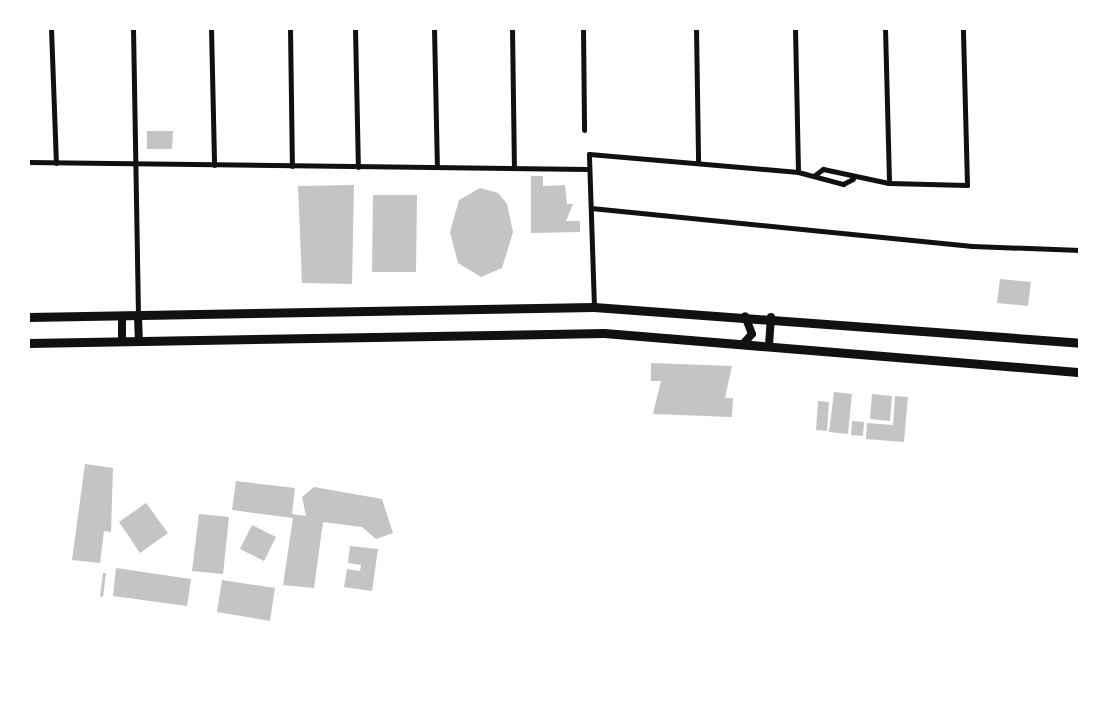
<!DOCTYPE html>
<style>
body{margin:0}
#map{position:relative;width:1108px;height:723px;overflow:hidden;background:#fff;font-family:"Public Sans",sans-serif}
div>[style]{position:absolute}
.building>*{inset:0;background:#c4c4c4}
.minor>*{height:5px;margin:-2.5px;padding:0 2.5px;transform-origin:2.5px;border-radius:2.5px;background:#111}
.secondary>*{height:8px;margin:-4px;padding:0 4px;transform-origin:4px;border-radius:4px;background:#111}
.primary>*{height:9px;margin:-4.5px;padding:0 4.5px;transform-origin:4.5px;border-radius:4.5px;background:#111}
span{translate:-50% -50%;white-space:nowrap;text-align:center;line-height:1.15;-webkit-text-stroke:5px #fff;paint-order:stroke}
.frame{position:absolute;inset:0;border:30px solid #fff;pointer-events:none}
</style>
<div id="map">
<div class="building">
<i style="clip-path:polygon(147px 131px,173px 131px,172px 149px,147px 149px)"></i>
<i style="clip-path:polygon(531px 176px,543px 176px,543px 186px,565px 185px,567px 204px,573px 204px,566px 221px,580px 221px,580px 232px,531px 233px)"></i>
<i style="clip-path:polygon(354px 185px,352px 284px,302px 283px,298px 186px)"></i>
<i style="clip-path:polygon(480px 188px,498px 193px,507px 204px,513px 232px,502px 268px,481px 277px,458px 263px,450px 232px,459px 200px)"></i>
<i style="clip-path:polygon(373px 195px,417px 195px,416px 272px,372px 272px)"></i>
<i style="clip-path:polygon(1000px 279px,1031px 282px,1028px 306px,997px 303px)"></i>
<i style="clip-path:polygon(651px 363px,732px 366px,725px 398px,733px 398px,732px 417px,653px 414px,661px 381px,651px 381px)"></i>
<i style="clip-path:polygon(834px 392px,852px 394px,848px 434px,829px 432px)"></i>
<i style="clip-path:polygon(872px 394px,892px 396px,890px 421px,870px 419px)"></i>
<i style="clip-path:polygon(895px 396px,908px 397px,904px 442px,866px 439px,867px 423px,893px 425px)"></i>
<i style="clip-path:polygon(818px 401px,829px 402px,827px 431px,816px 430px)"></i>
<i style="clip-path:polygon(852px 421px,864px 422px,863px 436px,851px 435px)"></i>
<i style="clip-path:polygon(85px 464px,113px 468px,111px 532px,104px 531px,100px 563px,72px 560px)"></i>
<i style="clip-path:polygon(236px 481px,295px 488px,292px 514px,306px 516px,302px 497px,314px 487px,382px 499px,393px 533px,376px 539px,362px 527px,323px 522px,314px 588px,283px 585px,293px 518px,232px 510px)"></i>
<i style="clip-path:polygon(146px 503px,168px 533px,140px 553px,119px 522px)"></i>
<i style="clip-path:polygon(199px 514px,229px 517px,223px 574px,192px 571px)"></i>
<i style="clip-path:polygon(252px 525px,276px 537px,264px 561px,240px 549px)"></i>
<i style="clip-path:polygon(350px 546px,378px 549px,372px 591px,344px 587px,347px 569px,360px 571px,361px 565px,348px 563px)"></i>
<i style="clip-path:polygon(116px 568px,191px 579px,187px 606px,113px 596px)"></i>
<i style="clip-path:polygon(103px 573px,106px 573px,103px 597px,100px 596px)"></i>
<i style="clip-path:polygon(222px 580px,275px 588px,270px 621px,217px 612px)"></i>
</div>
<div class="minor">
<i style="left:51px;top:28px;width:135px;rotate:87.9deg"></i>
<i style="left:133px;top:28px;width:288px;rotate:89deg"></i>
<i style="left:211px;top:28px;width:137px;rotate:88.7deg"></i>
<i style="left:290px;top:28px;width:138px;rotate:89.2deg"></i>
<i style="left:355px;top:28px;width:139px;rotate:88.8deg"></i>
<i style="left:434px;top:28px;width:139px;rotate:88.8deg"></i>
<i style="left:512px;top:28px;width:140px;rotate:89.2deg"></i>
<i style="left:583px;top:28px;width:102px;rotate:89.4deg"></i>
<i style="left:696px;top:28px;width:133px;rotate:89.1deg"></i>
<i style="left:795px;top:28px;width:144px;rotate:88.8deg"></i>
<i style="left:885px;top:28px;width:155px;rotate:88.5deg"></i>
<i style="left:28px;top:162px;width:560px;rotate:0.72deg"></i>
<i style="left:815px;top:175px;width:10px;rotate:-37deg"></i>
<i style="left:823px;top:169px;width:67px;rotate:12deg"></i>
<i style="left:889px;top:183px;width:78px;rotate:1.5deg"></i>
<i style="left:967px;top:185px;width:157px;rotate:-91.5deg"></i>
<i style="left:591px;top:208px;width:383px;rotate:5.7deg"></i>
<i style="left:972px;top:246px;width:108px;rotate:2.1deg"></i>
<i style="left:594px;top:307px;width:153px;rotate:-91.9deg"></i>
<i style="left:589px;top:154px;width:210px;rotate:4.9deg"></i>
<i style="left:798px;top:172px;width:47px;rotate:14.9deg"></i>
<i style="left:843px;top:184px;width:11px;rotate:-27deg"></i>
</div>
<div class="secondary">
<i style="left:138px;top:316px;width:26px;rotate:88deg"></i>
<i style="left:122px;top:317px;width:25px;rotate:90deg"></i>
<i style="left:743px;top:344px;width:13px;rotate:-48deg"></i>
<i style="left:752px;top:334px;width:19px;rotate:-111deg"></i>
<i style="left:769px;top:345px;width:28px;rotate:-86deg"></i>
</div>
<div class="primary">
<i style="left:28px;top:317px;width:566px;rotate:-1.01deg"></i>
<i style="left:594px;top:307px;width:487px;rotate:4.2deg"></i>
<i style="left:28px;top:343px;width:576px;rotate:-0.99deg"></i>
<i style="left:604px;top:333px;width:478px;rotate:4.7deg"></i>
</div>
<div class="frame"></div>
</div>
